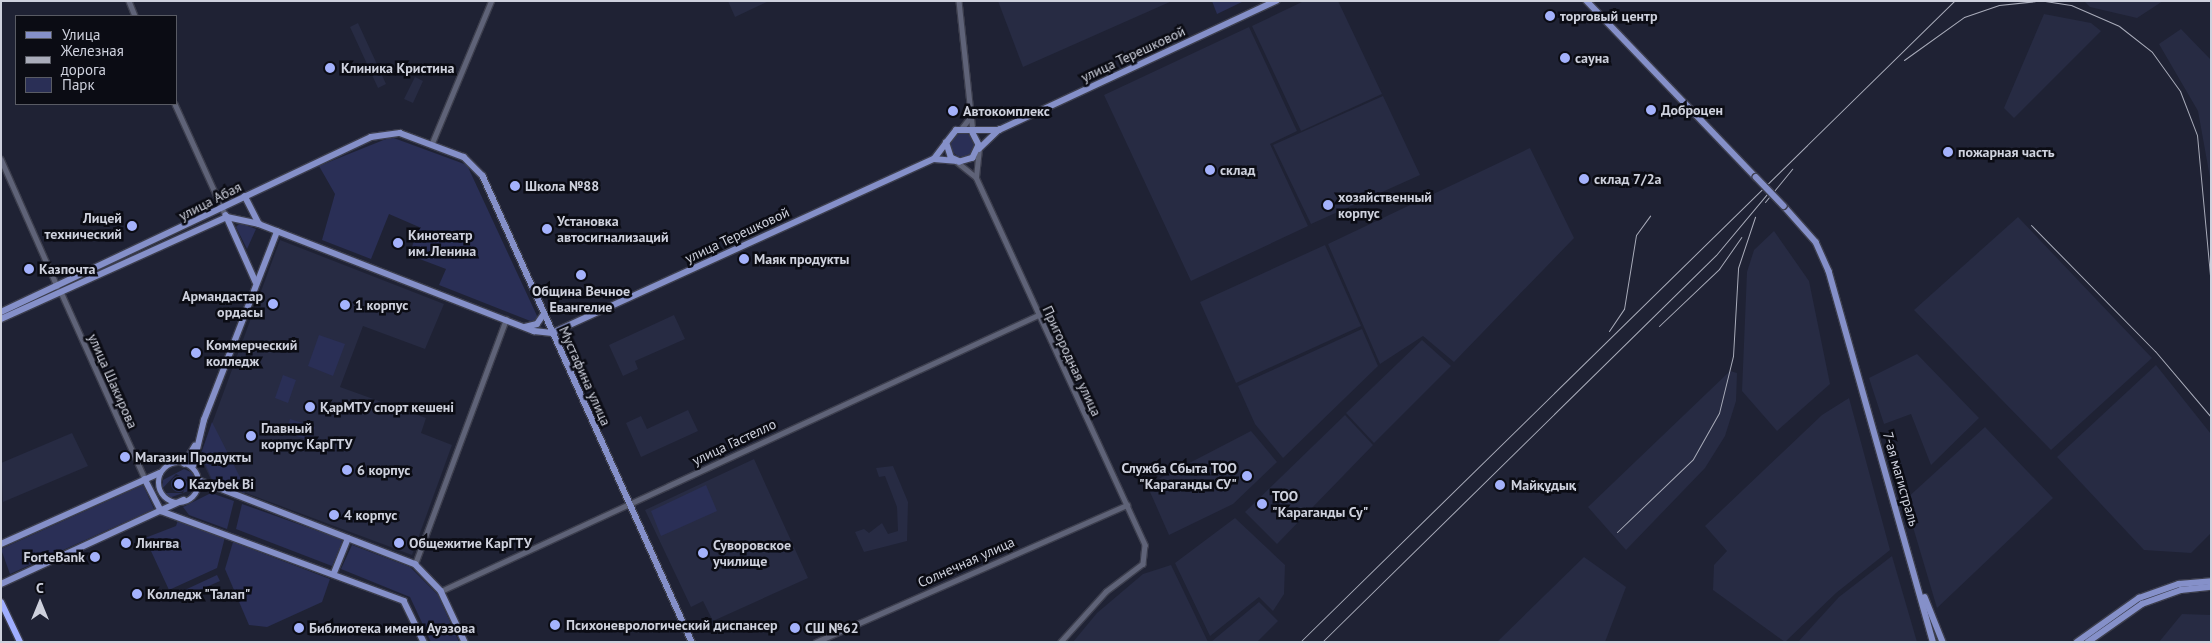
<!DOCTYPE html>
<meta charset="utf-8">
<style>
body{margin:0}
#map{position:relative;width:2212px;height:643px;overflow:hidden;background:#1f2234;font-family:"PT Sans",sans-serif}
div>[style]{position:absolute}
.built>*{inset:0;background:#272b43}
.green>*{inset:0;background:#2a2f56}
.round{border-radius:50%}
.roads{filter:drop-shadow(1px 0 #3c3e4d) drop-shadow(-1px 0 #3c3e4d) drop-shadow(0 1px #3c3e4d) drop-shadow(0 -1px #3c3e4d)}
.minor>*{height:4.5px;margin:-2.25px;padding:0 2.25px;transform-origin:2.25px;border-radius:2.25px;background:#5f6378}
.major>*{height:5.5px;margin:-2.75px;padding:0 2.75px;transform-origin:2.75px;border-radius:2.75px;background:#8590c9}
.major>.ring{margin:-2.75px;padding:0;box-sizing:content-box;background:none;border:5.5px solid #8590c9;border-radius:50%}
.highway>*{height:6px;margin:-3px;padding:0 3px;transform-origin:3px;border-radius:3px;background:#9faeff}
.rail>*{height:1px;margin:-0.5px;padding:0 0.5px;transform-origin:0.5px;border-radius:0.5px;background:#a9acba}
.bridges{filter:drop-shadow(1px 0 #3c3e4d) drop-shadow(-1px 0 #3c3e4d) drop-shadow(0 1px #3c3e4d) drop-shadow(0 -1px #3c3e4d)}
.major-bridge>*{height:5.5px;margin:-2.75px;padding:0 2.75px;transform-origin:2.75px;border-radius:2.75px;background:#8590c9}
.dots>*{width:14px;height:14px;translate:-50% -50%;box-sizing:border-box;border:2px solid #0b0c14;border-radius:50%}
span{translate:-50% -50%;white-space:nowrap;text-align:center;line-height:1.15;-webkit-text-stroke:5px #0b0c14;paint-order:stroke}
.poi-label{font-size:14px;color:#ced1dd;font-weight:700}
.left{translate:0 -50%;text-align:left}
.right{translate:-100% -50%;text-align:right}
.street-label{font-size:14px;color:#ced1dd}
.frame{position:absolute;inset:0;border:2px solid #ced1dd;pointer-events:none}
.legend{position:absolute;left:15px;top:15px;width:162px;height:90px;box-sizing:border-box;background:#0b0c14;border:1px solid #595b64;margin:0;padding:6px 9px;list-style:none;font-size:15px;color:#ced1dd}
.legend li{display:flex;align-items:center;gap:10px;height:25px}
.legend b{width:25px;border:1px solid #595b64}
.north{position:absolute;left:15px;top:578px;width:50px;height:50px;-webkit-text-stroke:4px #0b0c14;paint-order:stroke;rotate:0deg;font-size:14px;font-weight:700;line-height:20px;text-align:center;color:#ced1dd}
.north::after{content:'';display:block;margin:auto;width:18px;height:22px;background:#ced1dd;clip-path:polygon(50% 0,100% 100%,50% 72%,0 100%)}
</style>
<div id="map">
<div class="built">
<i style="clip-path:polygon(728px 1px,769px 1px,735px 17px)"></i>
<i style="clip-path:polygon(998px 1px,1172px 1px,1023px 67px)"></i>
<i style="clip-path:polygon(1304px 1px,1338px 1px,1382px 94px,1301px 131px,1252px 26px)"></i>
<i style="clip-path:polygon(2084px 1px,2163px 1px,2137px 18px,2090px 7px)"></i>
<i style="clip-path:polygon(2044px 14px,2091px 23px,2101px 31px,2014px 118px,2004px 108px)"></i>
<i style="clip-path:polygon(358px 23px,386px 84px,378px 88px,350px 27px)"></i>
<i style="clip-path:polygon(1249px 27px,1297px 131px,1270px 144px,1308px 226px,1191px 281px,1104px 95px)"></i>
<i style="clip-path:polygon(2181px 29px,2211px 60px,2211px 183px,2198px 111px,2159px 44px)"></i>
<i style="clip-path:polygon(415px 77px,423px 81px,413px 103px,404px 99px)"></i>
<i style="clip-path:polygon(1383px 96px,1420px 175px,1311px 224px,1273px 145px)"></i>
<i style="clip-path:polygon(1530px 148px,1574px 238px,1454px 362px,1423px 336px,1380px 364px,1328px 244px)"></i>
<i style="clip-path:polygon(2018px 217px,2152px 358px,2051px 450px,1914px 310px)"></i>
<i style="clip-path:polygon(1774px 231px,1809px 281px,1830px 384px,1777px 431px,1742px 391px,1747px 272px,1754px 250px)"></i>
<i style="clip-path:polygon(280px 240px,444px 304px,425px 349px,363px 326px,340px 387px,426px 418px,421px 433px,452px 445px,412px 555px,211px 480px,200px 456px)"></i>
<i style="clip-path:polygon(1325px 245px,1361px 326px,1236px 383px,1200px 302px)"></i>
<i style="clip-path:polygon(674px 315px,685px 339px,635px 361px,638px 369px,623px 376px,609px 345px)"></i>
<i style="clip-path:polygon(1362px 329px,1378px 366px,1283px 458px,1255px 424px,1238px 386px)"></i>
<i style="clip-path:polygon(1422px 340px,1451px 366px,1374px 443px,1346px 413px)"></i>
<i style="clip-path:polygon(1917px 354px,1979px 418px,1931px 465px,1911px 414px,1884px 424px,1869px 378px)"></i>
<i style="clip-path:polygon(2156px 365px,2211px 434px,2211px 533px,2191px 553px,2144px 550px,2057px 457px)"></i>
<i style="clip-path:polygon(1730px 371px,1737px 373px,1736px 401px,1725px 436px,1705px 468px,1626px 550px,1588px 507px)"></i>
<i style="clip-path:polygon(1849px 398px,1890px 550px,1836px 593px,1785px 642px,1713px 590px,1714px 565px,1727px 551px,1705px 526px,1822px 415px)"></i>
<i style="clip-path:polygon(688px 410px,698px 431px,641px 457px,626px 423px,641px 416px,647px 429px)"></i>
<i style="clip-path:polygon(1345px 415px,1373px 445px,1277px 544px,1245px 512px)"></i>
<i style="clip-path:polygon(1985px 427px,2053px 498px,1937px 608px,1905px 500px)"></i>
<i style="clip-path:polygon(1251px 431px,1277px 462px,1233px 504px,1169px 535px,1147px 485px)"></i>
<i style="clip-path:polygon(72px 433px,88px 466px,3px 502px,1px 463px)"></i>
<i style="clip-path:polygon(754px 459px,808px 578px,713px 621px,703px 601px,691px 607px,645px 510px)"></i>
<i style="clip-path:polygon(893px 466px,908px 502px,907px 541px,864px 552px,855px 532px,864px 529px,869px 533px,882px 523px,888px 534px,898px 531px,897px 507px,885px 476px,879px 477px,876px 468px)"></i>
<i style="clip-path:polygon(1235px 518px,1285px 565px,1284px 594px,1273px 611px,1259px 597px,1210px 636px,1175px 563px)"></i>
<i style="clip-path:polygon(1892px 556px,1917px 642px,1798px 642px,1839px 597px)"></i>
<i style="clip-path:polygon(1584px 557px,1626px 587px,1605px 642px,1497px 642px)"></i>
<i style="clip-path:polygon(1171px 565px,1208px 642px,1073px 642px,1097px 613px,1143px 574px)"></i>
<i style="clip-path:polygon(1259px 602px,1278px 621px,1257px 642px,1211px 642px)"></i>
<i style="clip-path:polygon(2182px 614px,2211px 615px,2211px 642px,2159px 642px)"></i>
</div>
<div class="green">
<i style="clip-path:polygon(1212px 1px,1244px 1px,1217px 14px)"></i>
<i class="round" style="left:951px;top:133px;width:24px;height:24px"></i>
<i style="clip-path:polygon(391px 137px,467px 165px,538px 318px,533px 322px,439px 285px,446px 269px,409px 255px,419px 227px,389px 214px,371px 259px,322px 240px,335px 194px,319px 166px)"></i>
<i style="clip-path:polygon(240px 223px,256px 229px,247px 249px,236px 227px)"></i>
<i style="clip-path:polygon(319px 335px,345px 344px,333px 376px,308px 366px)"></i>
<i style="clip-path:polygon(283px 375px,296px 380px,288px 403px,275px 398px)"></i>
<i style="clip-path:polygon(290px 419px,315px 427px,311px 441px,285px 432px)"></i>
<i style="clip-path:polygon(212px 422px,246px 489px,244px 494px,213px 482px,201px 454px)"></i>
<i style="clip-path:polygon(184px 469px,195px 474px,194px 489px,169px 498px,165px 493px,183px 493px,188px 480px,176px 474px,162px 489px,163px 480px)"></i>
<i class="round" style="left:171px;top:476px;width:16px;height:16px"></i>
<i style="clip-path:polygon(143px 485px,154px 509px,10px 574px,1px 549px)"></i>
<i style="clip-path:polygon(706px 485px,717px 511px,661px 536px,651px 511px)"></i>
<i style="clip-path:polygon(211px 493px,234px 501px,227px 529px,189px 515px,183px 507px)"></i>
<i style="clip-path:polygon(242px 504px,343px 540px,332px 566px,236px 529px)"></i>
<i style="clip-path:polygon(178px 520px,225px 537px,217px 568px,169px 590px,145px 538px,176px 526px)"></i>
<i style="clip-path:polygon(233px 542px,330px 579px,322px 602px,267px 627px,249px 625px,225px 569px)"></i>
<i style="clip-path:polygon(352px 545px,410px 567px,438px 595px,459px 642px,431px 642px,410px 597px,341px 569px)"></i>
<i style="clip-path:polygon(217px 575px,220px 581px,177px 600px,174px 595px)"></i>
</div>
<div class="roads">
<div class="minor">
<i style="left:129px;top:1px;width:16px;rotate:68deg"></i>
<i style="left:959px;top:1px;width:132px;rotate:83.9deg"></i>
<i style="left:175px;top:104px;width:121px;rotate:65.6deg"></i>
<i style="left:961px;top:129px;width:16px;rotate:-52deg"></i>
<i style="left:432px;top:143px;width:154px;rotate:-67.4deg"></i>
<i style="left:1px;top:159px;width:139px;rotate:66.2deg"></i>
<i style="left:956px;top:161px;width:26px;rotate:39deg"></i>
<i style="left:976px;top:177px;width:405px;rotate:65.3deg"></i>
<i style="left:1145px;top:545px;width:19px;rotate:96deg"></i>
<i style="left:1143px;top:564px;width:46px;rotate:142.9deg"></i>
<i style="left:1106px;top:592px;width:67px;rotate:132deg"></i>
<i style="left:976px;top:177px;width:27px;rotate:-84deg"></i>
<i style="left:61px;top:292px;width:205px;rotate:65.8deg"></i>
<i style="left:415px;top:564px;width:261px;rotate:-69.6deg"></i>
<i style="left:441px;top:591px;width:658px;rotate:-24.81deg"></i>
<i style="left:816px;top:642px;width:340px;rotate:-23.8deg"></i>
</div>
<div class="major">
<i style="left:1587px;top:1px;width:244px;rotate:46.2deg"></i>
<i style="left:973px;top:133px;width:13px;rotate:63deg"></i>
<i style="left:979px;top:145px;width:14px;rotate:115deg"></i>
<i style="left:973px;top:158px;width:14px;rotate:163deg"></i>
<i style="left:960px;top:162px;width:10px;rotate:-156deg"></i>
<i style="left:951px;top:158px;width:16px;rotate:-108deg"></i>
<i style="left:946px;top:143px;width:16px;rotate:-52deg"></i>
<i style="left:956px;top:130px;width:43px"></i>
<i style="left:999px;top:130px;width:306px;rotate:-25deg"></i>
<i style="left:979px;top:149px;width:28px;rotate:-44deg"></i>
<i style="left:934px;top:159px;width:20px;rotate:-53deg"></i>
<i style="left:245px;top:196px;width:31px;rotate:63deg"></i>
<i style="left:1784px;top:206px;width:48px;rotate:48.4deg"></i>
<i style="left:1816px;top:242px;width:32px;rotate:66deg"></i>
<i style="left:1829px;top:271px;width:385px;rotate:74.3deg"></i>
<i style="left:226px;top:215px;width:73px;rotate:65.9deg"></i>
<i style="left:1px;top:312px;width:409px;rotate:-25.3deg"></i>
<i style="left:371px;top:137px;width:29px;rotate:-8deg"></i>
<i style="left:400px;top:133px;width:68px;rotate:20.6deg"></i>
<i style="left:464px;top:157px;width:27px;rotate:45deg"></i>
<i style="left:483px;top:176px;width:511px;rotate:65.84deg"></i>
<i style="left:1px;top:319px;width:248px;rotate:-24.3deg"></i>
<i style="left:227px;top:217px;width:33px;rotate:12deg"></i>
<i style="left:259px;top:224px;width:295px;rotate:21.3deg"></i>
<i style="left:534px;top:331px;width:18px;rotate:6deg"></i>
<i style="left:552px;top:333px;width:420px;rotate:-24.5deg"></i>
<i style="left:934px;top:159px;width:21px;rotate:5deg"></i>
<i style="left:525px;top:327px;width:12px;rotate:-14deg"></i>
<i style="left:537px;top:324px;width:12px;rotate:-55deg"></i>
<i class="ring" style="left:159px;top:463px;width:34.5px;height:34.5px"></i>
<i style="left:184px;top:464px;width:21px;rotate:-59deg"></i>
<i style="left:193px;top:466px;width:47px;rotate:-76.6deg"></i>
<i style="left:204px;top:420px;width:202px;rotate:-68.8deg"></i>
<i style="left:145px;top:479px;width:36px;rotate:63deg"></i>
<i style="left:161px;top:511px;width:259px;rotate:20.3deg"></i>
<i style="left:404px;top:601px;width:46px;rotate:64deg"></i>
<i style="left:201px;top:481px;width:230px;rotate:21.2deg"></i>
<i style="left:415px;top:564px;width:37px;rotate:46deg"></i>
<i style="left:441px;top:591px;width:56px;rotate:64.8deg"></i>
<i style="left:1px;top:544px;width:174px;rotate:-24.1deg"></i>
<i style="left:334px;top:573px;width:37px;rotate:-68deg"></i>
<i style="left:1px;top:584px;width:201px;rotate:-24.7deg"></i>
<i style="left:1925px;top:597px;width:48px;rotate:68.2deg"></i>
<i style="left:2077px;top:642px;width:76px;rotate:-35.4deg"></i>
<i style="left:2139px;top:598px;width:42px;rotate:-19.3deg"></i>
<i style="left:2179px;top:584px;width:32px;rotate:-5deg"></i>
<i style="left:2088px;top:642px;width:66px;rotate:-35.1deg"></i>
<i style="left:2142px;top:604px;width:41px;rotate:-19.7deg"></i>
<i style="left:2181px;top:590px;width:30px;rotate:-6deg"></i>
</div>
<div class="highway">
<i style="left:1px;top:602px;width:44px;rotate:64.6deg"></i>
</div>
</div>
<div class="rail">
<i style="left:2045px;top:1px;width:26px;rotate:9deg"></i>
<i style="left:2071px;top:5px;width:52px;rotate:23.6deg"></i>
<i style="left:2119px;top:26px;width:42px;rotate:38.2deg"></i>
<i style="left:2152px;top:52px;width:48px;rotate:54.3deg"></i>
<i style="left:2180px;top:91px;width:47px;rotate:68.9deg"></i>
<i style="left:2197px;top:135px;width:153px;rotate:84.7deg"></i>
<i style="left:1904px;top:60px;width:74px;rotate:-35.6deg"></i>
<i style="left:1964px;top:17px;width:37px;rotate:-19deg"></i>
<i style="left:1999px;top:5px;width:36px;rotate:-6deg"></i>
<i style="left:1765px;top:202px;width:43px;rotate:-50.7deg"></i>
<i style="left:2031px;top:225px;width:177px;rotate:45.5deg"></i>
<i style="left:2155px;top:351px;width:87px;rotate:49.7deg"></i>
<i style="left:1659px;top:326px;width:83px;rotate:-43.5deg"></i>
<i style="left:1719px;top:269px;width:39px;rotate:-55deg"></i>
<i style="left:1609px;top:331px;width:27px;rotate:-56deg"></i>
<i style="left:1624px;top:309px;width:75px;rotate:-80.8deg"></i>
<i style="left:1636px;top:235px;width:24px;rotate:-54deg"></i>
<i style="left:1617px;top:532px;width:105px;rotate:-43.8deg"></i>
<i style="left:1693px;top:459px;width:53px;rotate:-60.5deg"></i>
<i style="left:1719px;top:413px;width:59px;rotate:-76.2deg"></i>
<i style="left:1733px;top:356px;width:88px;rotate:-86.7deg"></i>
<i style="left:1738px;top:268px;width:54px;rotate:-71.6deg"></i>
<i style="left:1300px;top:642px;width:916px;rotate:-44.42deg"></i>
<i style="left:1322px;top:642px;width:552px;rotate:-44.49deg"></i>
<i style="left:1716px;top:255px;width:80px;rotate:-50.1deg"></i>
</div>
<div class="bridges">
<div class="major-bridge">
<i style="left:1756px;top:177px;width:40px;rotate:46deg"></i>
</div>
</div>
<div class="dots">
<i style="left:1550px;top:16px;background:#a4b2fc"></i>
<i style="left:1565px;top:58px;background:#a4b2fc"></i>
<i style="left:330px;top:68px;background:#a4b2fc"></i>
<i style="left:1651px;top:110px;background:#a4b2fc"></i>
<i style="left:953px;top:111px;background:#a4b2fc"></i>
<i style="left:1948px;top:152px;background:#a4b2fc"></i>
<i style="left:1210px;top:170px;background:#a4b2fc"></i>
<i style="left:1584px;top:179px;background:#a4b2fc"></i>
<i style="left:515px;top:186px;background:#a4b2fc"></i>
<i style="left:1328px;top:205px;background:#a4b2fc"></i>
<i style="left:132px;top:226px;background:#a4b2fc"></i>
<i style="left:547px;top:229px;background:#a4b2fc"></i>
<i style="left:398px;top:243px;background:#a4b2fc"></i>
<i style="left:744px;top:259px;background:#a4b2fc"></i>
<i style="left:29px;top:269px;background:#a4b2fc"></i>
<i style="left:581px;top:275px;background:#a4b2fc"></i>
<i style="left:273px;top:304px;background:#a4b2fc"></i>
<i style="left:345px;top:305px;background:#a4b2fc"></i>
<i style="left:196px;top:353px;background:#a4b2fc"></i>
<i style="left:310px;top:407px;background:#a4b2fc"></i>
<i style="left:251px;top:436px;background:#a4b2fc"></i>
<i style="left:125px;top:457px;background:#a4b2fc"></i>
<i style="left:347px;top:470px;background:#a4b2fc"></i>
<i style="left:1247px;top:476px;background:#a4b2fc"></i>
<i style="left:179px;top:484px;background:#a4b2fc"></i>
<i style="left:1500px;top:485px;background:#a4b2fc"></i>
<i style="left:1262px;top:504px;background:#a4b2fc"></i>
<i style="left:334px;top:515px;background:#a4b2fc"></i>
<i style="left:126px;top:543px;background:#a4b2fc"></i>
<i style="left:399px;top:543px;background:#a4b2fc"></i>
<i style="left:703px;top:553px;background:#a4b2fc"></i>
<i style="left:95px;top:557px;background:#a4b2fc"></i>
<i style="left:137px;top:594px;background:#a4b2fc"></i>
<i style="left:555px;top:625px;background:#a4b2fc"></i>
<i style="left:299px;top:628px;background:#a4b2fc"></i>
<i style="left:795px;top:628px;background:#a4b2fc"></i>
</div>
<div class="poi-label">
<span class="left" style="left:1560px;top:16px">торговый центр</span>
<span class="left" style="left:1575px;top:58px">сауна</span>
<span class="left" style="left:341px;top:68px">Клиника Кристина</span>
<span class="left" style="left:1661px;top:110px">Доброцен</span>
<span class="left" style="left:963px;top:111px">Автокомплекс</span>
<span class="left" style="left:1958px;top:152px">пожарная часть</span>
<span class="left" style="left:1220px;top:170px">склад</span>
<span class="left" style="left:1594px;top:179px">склад 7/2а</span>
<span class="left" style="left:525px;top:186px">Школа №88</span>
<span class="left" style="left:1338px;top:205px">хозяйственный<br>корпус</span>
<span class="right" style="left:122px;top:226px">Лицей<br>технический</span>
<span class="left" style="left:557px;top:229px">Установка<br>автосигнализаций</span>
<span class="left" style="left:408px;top:243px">Кинотеатр<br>им. Ленина</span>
<span class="left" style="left:754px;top:259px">Маяк продукты</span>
<span class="left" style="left:39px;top:269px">Казпочта</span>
<span style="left:581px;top:299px">Община Вечное<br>Евангелие</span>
<span class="right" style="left:263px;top:304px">Армандастар<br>ордасы</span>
<span class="left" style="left:355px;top:305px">1 корпус</span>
<span class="left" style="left:206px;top:353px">Коммерческий<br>колледж</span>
<span class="left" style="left:320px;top:407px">ҚарМТУ спорт кешені</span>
<span class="left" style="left:261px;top:436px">Главный<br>корпус КарГТУ</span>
<span class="left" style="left:135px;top:457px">Магазин Продукты</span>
<span class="right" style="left:1237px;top:476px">Служба Сбыта ТОО<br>"Караганды СУ"</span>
<span class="left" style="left:357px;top:470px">6 корпус</span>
<span class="left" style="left:189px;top:484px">Kazybek Bi</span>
<span class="left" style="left:1511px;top:485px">Майқұдық</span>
<span class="left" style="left:1272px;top:504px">ТОО<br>"Караганды Су"</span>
<span class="left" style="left:344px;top:515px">4 корпус</span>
<span class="left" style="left:136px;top:543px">Лингва</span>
<span class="left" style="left:409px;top:543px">Общежитие КарГТУ</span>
<span class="left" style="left:713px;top:553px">Суворовское<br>училище</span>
<span class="right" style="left:85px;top:557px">ForteBank</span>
<span class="left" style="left:147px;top:594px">Колледж "Талап"</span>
<span class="left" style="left:566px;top:625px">Психоневрологический диспансер</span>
<span class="left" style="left:309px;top:628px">Библиотека имени Ауэзова</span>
<span class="left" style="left:805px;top:628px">СШ №62</span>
</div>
<div class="street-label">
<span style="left:1133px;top:54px;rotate:-25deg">улица Терешковой</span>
<span style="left:210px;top:201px;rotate:-27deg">улица Абая</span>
<span style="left:737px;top:235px;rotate:-25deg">улица Терешковой</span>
<span style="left:1072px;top:361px;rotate:65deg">Пригородная улица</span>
<span style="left:585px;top:376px;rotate:66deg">Мустафина улица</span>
<span style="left:113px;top:381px;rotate:66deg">улица Шакирова</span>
<span style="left:734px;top:442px;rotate:-25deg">улица Гастелло</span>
<span style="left:1901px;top:479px;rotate:74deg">7-ая магистраль</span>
<span style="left:966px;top:562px;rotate:-24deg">Солнечная улица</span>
</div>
<div class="frame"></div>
<ul class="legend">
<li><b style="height:6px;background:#8590c9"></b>Улица</li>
<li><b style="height:6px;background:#a9acba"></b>Железная дорога</li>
<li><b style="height:14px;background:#2a2f56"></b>Парк</li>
</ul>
<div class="north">С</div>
</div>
